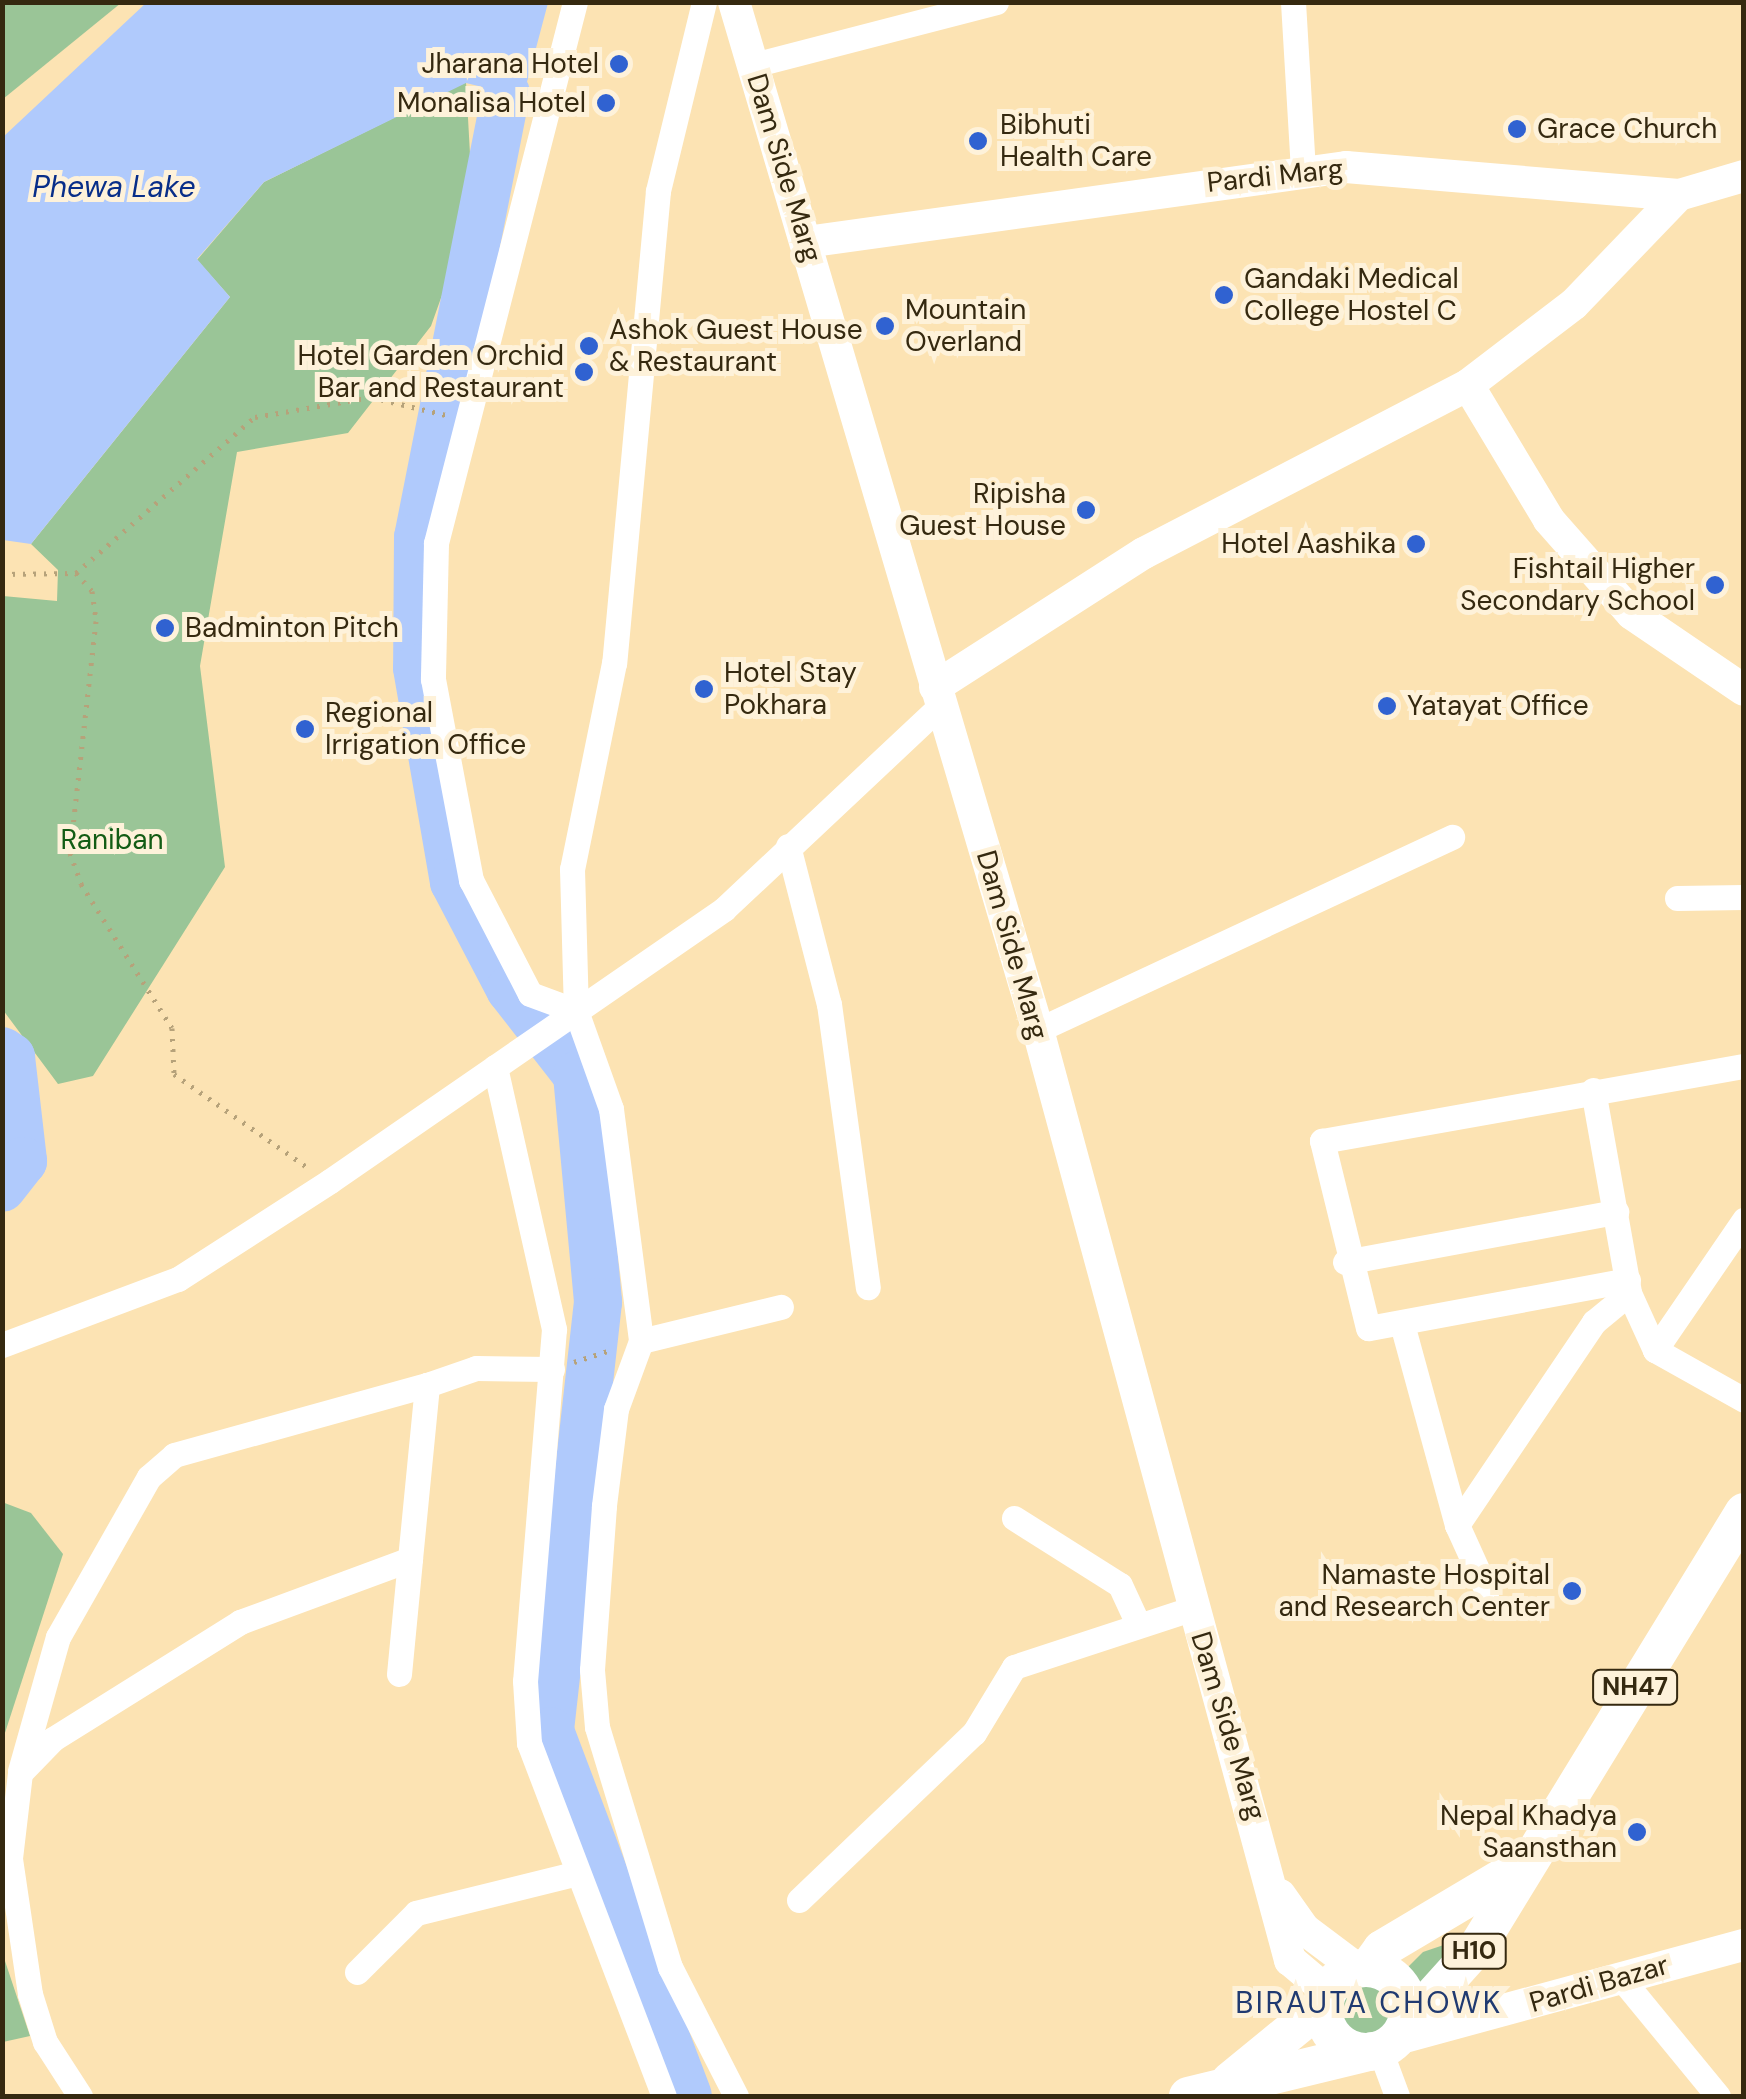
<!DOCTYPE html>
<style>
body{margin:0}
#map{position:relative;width:1746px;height:2099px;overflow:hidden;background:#fce3b3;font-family:"DM Sans",sans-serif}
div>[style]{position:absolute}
.green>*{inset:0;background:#9ac597}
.round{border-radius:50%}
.water>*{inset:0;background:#b0cafc}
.river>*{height:48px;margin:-24px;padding:0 24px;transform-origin:24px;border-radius:24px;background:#b0cafc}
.path>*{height:5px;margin-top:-2.5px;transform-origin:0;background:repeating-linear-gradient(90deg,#b6a27a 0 2.5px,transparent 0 10.5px)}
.minor>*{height:25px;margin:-12.5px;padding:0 12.5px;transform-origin:12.5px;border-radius:12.5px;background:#fff}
.major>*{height:32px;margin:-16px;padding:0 16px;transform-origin:16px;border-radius:16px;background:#fff}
.highway>*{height:38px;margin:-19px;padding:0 19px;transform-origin:19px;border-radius:19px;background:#fff}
.highway>.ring{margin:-19px;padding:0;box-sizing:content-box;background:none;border:38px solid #fff;border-radius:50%}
.dots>*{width:28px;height:28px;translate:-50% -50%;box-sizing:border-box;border:5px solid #fef2da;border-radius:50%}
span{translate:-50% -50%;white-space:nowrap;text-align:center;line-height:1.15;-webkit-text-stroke:10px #fef2da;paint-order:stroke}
.shield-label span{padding:2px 8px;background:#fef2da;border:2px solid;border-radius:8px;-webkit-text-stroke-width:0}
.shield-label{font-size:25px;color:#352910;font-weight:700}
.poi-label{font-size:28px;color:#352910}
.right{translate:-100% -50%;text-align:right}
.left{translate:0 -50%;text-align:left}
.street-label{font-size:28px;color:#352910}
.park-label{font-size:28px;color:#135c15}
.water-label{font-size:30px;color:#082e89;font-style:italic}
.neighbourhood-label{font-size:30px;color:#203a71;letter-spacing:2.5px}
.frame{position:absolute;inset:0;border:5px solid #352910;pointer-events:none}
</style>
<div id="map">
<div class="green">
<i style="clip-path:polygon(3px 2px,121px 2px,121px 3px,3px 99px)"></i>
<i style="clip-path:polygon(466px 82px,473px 208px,431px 326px,348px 433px,237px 452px,200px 666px,225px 867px,93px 1076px,58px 1084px,3px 1010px,3px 596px,57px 601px,58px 570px,31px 544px,230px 297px,197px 260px,264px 182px)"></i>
<i style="clip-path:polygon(2px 1502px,31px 1513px,63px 1554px,3px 1739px)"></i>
<i style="clip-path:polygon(1476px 1934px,1428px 1993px,1403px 1972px,1423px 1952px)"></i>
<i style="clip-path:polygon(2px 1952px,30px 2036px,3px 2042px,2px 2042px)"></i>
<i class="round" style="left:1338px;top:1982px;width:56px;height:56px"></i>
</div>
<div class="water">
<i style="clip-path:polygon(146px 3px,548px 3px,523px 97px,466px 83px,264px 182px,197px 259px,230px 297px,31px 544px,3px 540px,3px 137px)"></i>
</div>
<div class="river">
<i style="left:506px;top:93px;width:453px;rotate:101.2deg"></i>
<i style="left:418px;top:537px;width:131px;rotate:90.4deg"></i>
<i style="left:417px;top:668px;width:217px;rotate:80.2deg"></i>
<i style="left:454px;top:882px;width:121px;rotate:62.4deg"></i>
<i style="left:510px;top:989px;width:109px;rotate:52.1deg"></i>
<i style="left:577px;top:1075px;width:228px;rotate:84.7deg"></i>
<i style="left:598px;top:1302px;width:432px;rotate:96.4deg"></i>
<i style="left:550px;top:1731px;width:390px;rotate:69.3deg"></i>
<i style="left:2px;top:1051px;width:11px;rotate:34deg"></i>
<i style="left:11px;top:1057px;width:105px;rotate:83.4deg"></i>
<i style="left:23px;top:1161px;width:34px;rotate:128deg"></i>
</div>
<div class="path">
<i style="left:76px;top:573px;width:24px;rotate:48deg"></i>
<i style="left:92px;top:591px;width:30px;rotate:82deg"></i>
<i style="left:96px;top:621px;width:233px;rotate:96.4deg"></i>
<i style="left:70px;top:853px;width:33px;rotate:70deg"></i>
<i style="left:81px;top:884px;width:170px;rotate:57.7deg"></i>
<i style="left:172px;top:1028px;width:46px;rotate:87.5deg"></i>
<i style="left:174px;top:1074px;width:164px;rotate:35deg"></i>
<i style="left:2px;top:574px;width:74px;rotate:-0.8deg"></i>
<i style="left:76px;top:573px;width:237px;rotate:-41.1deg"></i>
<i style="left:255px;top:417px;width:118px;rotate:-9.8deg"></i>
<i style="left:371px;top:397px;width:77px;rotate:13.5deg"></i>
<i style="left:574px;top:1362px;width:40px;rotate:-18deg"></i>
</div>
<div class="minor">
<i style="left:575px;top:2px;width:559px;rotate:104.41deg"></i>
<i style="left:436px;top:543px;width:136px;rotate:91.3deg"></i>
<i style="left:433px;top:679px;width:205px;rotate:79.3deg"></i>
<i style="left:471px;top:880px;width:128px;rotate:62.6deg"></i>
<i style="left:530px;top:994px;width:49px;rotate:20.3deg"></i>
<i style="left:704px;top:2px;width:195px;rotate:103.7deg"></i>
<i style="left:658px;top:191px;width:474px;rotate:95.3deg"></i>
<i style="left:614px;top:663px;width:210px;rotate:101.5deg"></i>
<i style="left:572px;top:869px;width:142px;rotate:88.4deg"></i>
<i style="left:576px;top:1011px;width:104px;rotate:70.3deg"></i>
<i style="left:611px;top:1109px;width:234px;rotate:82.6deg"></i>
<i style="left:641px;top:1341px;width:72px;rotate:110.2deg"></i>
<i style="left:616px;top:1409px;width:98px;rotate:97.1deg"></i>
<i style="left:604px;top:1506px;width:164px;rotate:94.2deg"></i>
<i style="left:592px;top:1670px;width:57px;rotate:85deg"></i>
<i style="left:597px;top:1727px;width:251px;rotate:73.1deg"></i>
<i style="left:670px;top:1967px;width:145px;rotate:62.9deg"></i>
<i style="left:1293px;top:2px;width:168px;rotate:86.6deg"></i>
<i style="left:753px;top:65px;width:251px;rotate:-14.5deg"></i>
<i style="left:788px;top:846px;width:163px;rotate:75.5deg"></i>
<i style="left:829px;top:1004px;width:286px;rotate:82.2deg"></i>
<i style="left:1677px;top:898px;width:67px;rotate:-0.9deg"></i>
<i style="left:1038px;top:1030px;width:457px;rotate:-25deg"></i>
<i style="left:495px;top:1067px;width:269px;rotate:77.3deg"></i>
<i style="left:554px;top:1329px;width:353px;rotate:94.7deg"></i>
<i style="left:525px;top:1681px;width:62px;rotate:86.3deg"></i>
<i style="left:529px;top:1743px;width:378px;rotate:69.1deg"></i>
<i style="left:1593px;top:1090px;width:206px;rotate:79.9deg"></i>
<i style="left:1345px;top:1262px;width:276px;rotate:-10.5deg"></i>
<i style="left:1628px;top:1280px;width:264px;rotate:169.5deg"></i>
<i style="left:1368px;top:1328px;width:193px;rotate:-103.8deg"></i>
<i style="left:1322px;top:1141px;width:429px;rotate:-10.1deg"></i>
<i style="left:1402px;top:1324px;width:208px;rotate:74.7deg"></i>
<i style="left:1457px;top:1525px;width:245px;rotate:-56deg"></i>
<i style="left:1594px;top:1322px;width:45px;rotate:-39.6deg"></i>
<i style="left:1629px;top:1293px;width:63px;rotate:65.5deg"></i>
<i style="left:1655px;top:1350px;width:102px;rotate:29.3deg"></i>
<i style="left:641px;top:1341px;width:144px;rotate:-13.7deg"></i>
<i style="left:2px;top:1345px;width:188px;rotate:-20.6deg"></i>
<i style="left:178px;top:1279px;width:181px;rotate:-32.8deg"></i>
<i style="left:330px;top:1181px;width:479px;rotate:-34.6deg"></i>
<i style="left:724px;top:909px;width:298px;rotate:-43.2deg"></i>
<i style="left:1655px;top:1350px;width:158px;rotate:-55.6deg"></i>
<i style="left:1014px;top:1518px;width:125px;rotate:32.3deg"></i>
<i style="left:1120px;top:1585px;width:43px;rotate:65.2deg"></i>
<i style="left:1457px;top:1525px;width:72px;rotate:65.6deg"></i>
<i style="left:399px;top:1674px;width:116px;rotate:-84.5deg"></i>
<i style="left:20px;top:1771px;width:139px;rotate:-74.2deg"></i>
<i style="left:58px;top:1637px;width:184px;rotate:-60.4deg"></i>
<i style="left:149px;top:1477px;width:33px;rotate:-41deg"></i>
<i style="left:174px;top:1455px;width:263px;rotate:-15.5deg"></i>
<i style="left:799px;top:1900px;width:242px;rotate:-43.7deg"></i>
<i style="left:974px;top:1733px;width:77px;rotate:-58.8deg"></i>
<i style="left:1014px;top:1667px;width:188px;rotate:-18.2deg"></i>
<i style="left:357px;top:1972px;width:83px;rotate:-45deg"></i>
<i style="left:416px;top:1913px;width:163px;rotate:-13.9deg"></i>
<i style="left:1621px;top:1978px;width:153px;rotate:50.6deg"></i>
<i style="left:1380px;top:2050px;width:49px;rotate:69.7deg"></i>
<i style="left:80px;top:2096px;width:64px;rotate:-122.9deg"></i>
<i style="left:45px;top:2042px;width:50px;rotate:-107.4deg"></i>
<i style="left:30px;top:1994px;width:137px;rotate:-98.4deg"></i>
<i style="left:10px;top:1858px;width:86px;rotate:-83.3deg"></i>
<i style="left:20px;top:1773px;width:47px;rotate:-45.9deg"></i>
<i style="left:53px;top:1739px;width:221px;rotate:-32deg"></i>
<i style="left:240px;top:1622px;width:181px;rotate:-20.3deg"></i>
<i style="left:410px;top:1559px;width:175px;rotate:-84.4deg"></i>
<i style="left:427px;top:1385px;width:52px;rotate:-19.1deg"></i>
<i style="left:476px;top:1368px;width:76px;rotate:0.8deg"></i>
</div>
<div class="major">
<i style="left:734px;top:2px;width:1072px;rotate:73.53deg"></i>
<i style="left:1038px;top:1030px;width:964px;rotate:74.84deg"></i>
<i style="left:1290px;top:1960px;width:50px;rotate:40.1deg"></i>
<i style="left:806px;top:242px;width:545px;rotate:-7.91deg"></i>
<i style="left:1346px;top:167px;width:334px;rotate:4.8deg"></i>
<i style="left:1679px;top:195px;width:68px;rotate:-16.3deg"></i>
<i style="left:1468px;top:385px;width:157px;rotate:59deg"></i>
<i style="left:1549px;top:520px;width:125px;rotate:48.6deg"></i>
<i style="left:1632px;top:614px;width:135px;rotate:34.2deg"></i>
<i style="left:935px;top:687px;width:248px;rotate:-32.7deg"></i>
<i style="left:1144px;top:553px;width:365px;rotate:-27.4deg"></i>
<i style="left:1468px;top:385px;width:133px;rotate:-37.4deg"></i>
<i style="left:1574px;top:304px;width:151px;rotate:-46.1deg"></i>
<i style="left:1280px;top:1895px;width:42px;rotate:54.8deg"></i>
<i style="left:1304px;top:1929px;width:65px;rotate:36.9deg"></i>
<i style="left:1397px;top:2039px;width:360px;rotate:-15.2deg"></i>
</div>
<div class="highway">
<i style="left:1369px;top:1967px;width:22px;rotate:-54deg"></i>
<i style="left:1382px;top:1949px;width:157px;rotate:-30.7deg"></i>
<i class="ring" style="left:1324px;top:1968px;width:46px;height:46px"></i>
<i style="left:1405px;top:2027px;width:109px;rotate:-48deg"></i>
<i style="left:1478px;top:1946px;width:509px;rotate:-58.5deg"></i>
<i style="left:1230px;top:2081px;width:122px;rotate:-39.3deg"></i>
<i style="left:1188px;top:2096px;width:190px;rotate:-13.7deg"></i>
</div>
<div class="dots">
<i style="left:619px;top:64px;background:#3062d1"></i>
<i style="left:606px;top:103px;background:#3062d1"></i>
<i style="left:1517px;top:129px;background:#3062d1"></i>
<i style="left:978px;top:141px;background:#3062d1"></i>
<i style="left:1224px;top:295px;background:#3062d1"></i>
<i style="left:885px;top:326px;background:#3062d1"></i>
<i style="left:589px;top:346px;background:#3062d1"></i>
<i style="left:584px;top:372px;background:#3062d1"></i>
<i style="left:1086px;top:510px;background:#3062d1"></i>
<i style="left:1416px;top:544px;background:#3062d1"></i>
<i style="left:1715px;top:585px;background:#3062d1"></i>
<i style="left:165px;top:628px;background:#3062d1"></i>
<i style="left:704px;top:689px;background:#3062d1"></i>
<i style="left:1387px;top:706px;background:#3062d1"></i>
<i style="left:305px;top:729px;background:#3062d1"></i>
<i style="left:1572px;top:1591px;background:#3062d1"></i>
<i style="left:1637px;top:1832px;background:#3062d1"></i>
</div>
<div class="shield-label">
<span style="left:1635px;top:1687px">NH47</span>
<span style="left:1474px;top:1951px">H10</span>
</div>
<div class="poi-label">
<span class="right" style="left:599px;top:64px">Jharana Hotel</span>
<span class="right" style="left:586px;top:103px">Monalisa Hotel</span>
<span class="left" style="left:1000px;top:141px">Bibhuti<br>Health Care</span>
<span class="left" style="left:1537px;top:129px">Grace Church</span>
<span class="left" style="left:1244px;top:295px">Gandaki Medical<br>College Hostel C</span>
<span class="left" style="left:905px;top:326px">Mountain<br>Overland</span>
<span class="left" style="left:609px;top:346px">Ashok Guest House<br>&amp; Restaurant</span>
<span class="right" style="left:564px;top:372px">Hotel Garden Orchid<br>Bar and Restaurant</span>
<span class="right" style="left:1066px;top:510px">Ripisha<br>Guest House</span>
<span class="right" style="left:1396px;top:544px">Hotel Aashika</span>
<span class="right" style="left:1695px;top:585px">Fishtail Higher<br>Secondary School</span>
<span class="left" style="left:185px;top:628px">Badminton Pitch</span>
<span class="left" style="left:724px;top:689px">Hotel Stay<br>Pokhara</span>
<span class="left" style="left:1407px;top:706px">Yatayat Office</span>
<span class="left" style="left:325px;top:729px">Regional<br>Irrigation Office</span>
<span class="right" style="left:1550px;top:1591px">Namaste Hospital<br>and Research Center</span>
<span class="right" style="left:1617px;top:1832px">Nepal Khadya<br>Saansthan</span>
</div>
<div class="street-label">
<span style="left:784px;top:168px;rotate:73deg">Dam Side Marg</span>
<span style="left:1275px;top:176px;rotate:-6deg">Pardi Marg</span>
<span style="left:1012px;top:945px;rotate:74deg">Dam Side Marg</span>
<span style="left:1228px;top:1726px;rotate:73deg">Dam Side Marg</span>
<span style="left:1599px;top:1984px;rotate:-16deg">Pardi Bazar</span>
</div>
<div class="park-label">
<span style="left:112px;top:840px">Raniban</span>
</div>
<div class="water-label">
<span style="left:114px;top:187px">Phewa Lake</span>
</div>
<div class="neighbourhood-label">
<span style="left:1369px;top:2003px">BIRAUTA CHOWK</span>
</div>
<div class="frame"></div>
</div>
